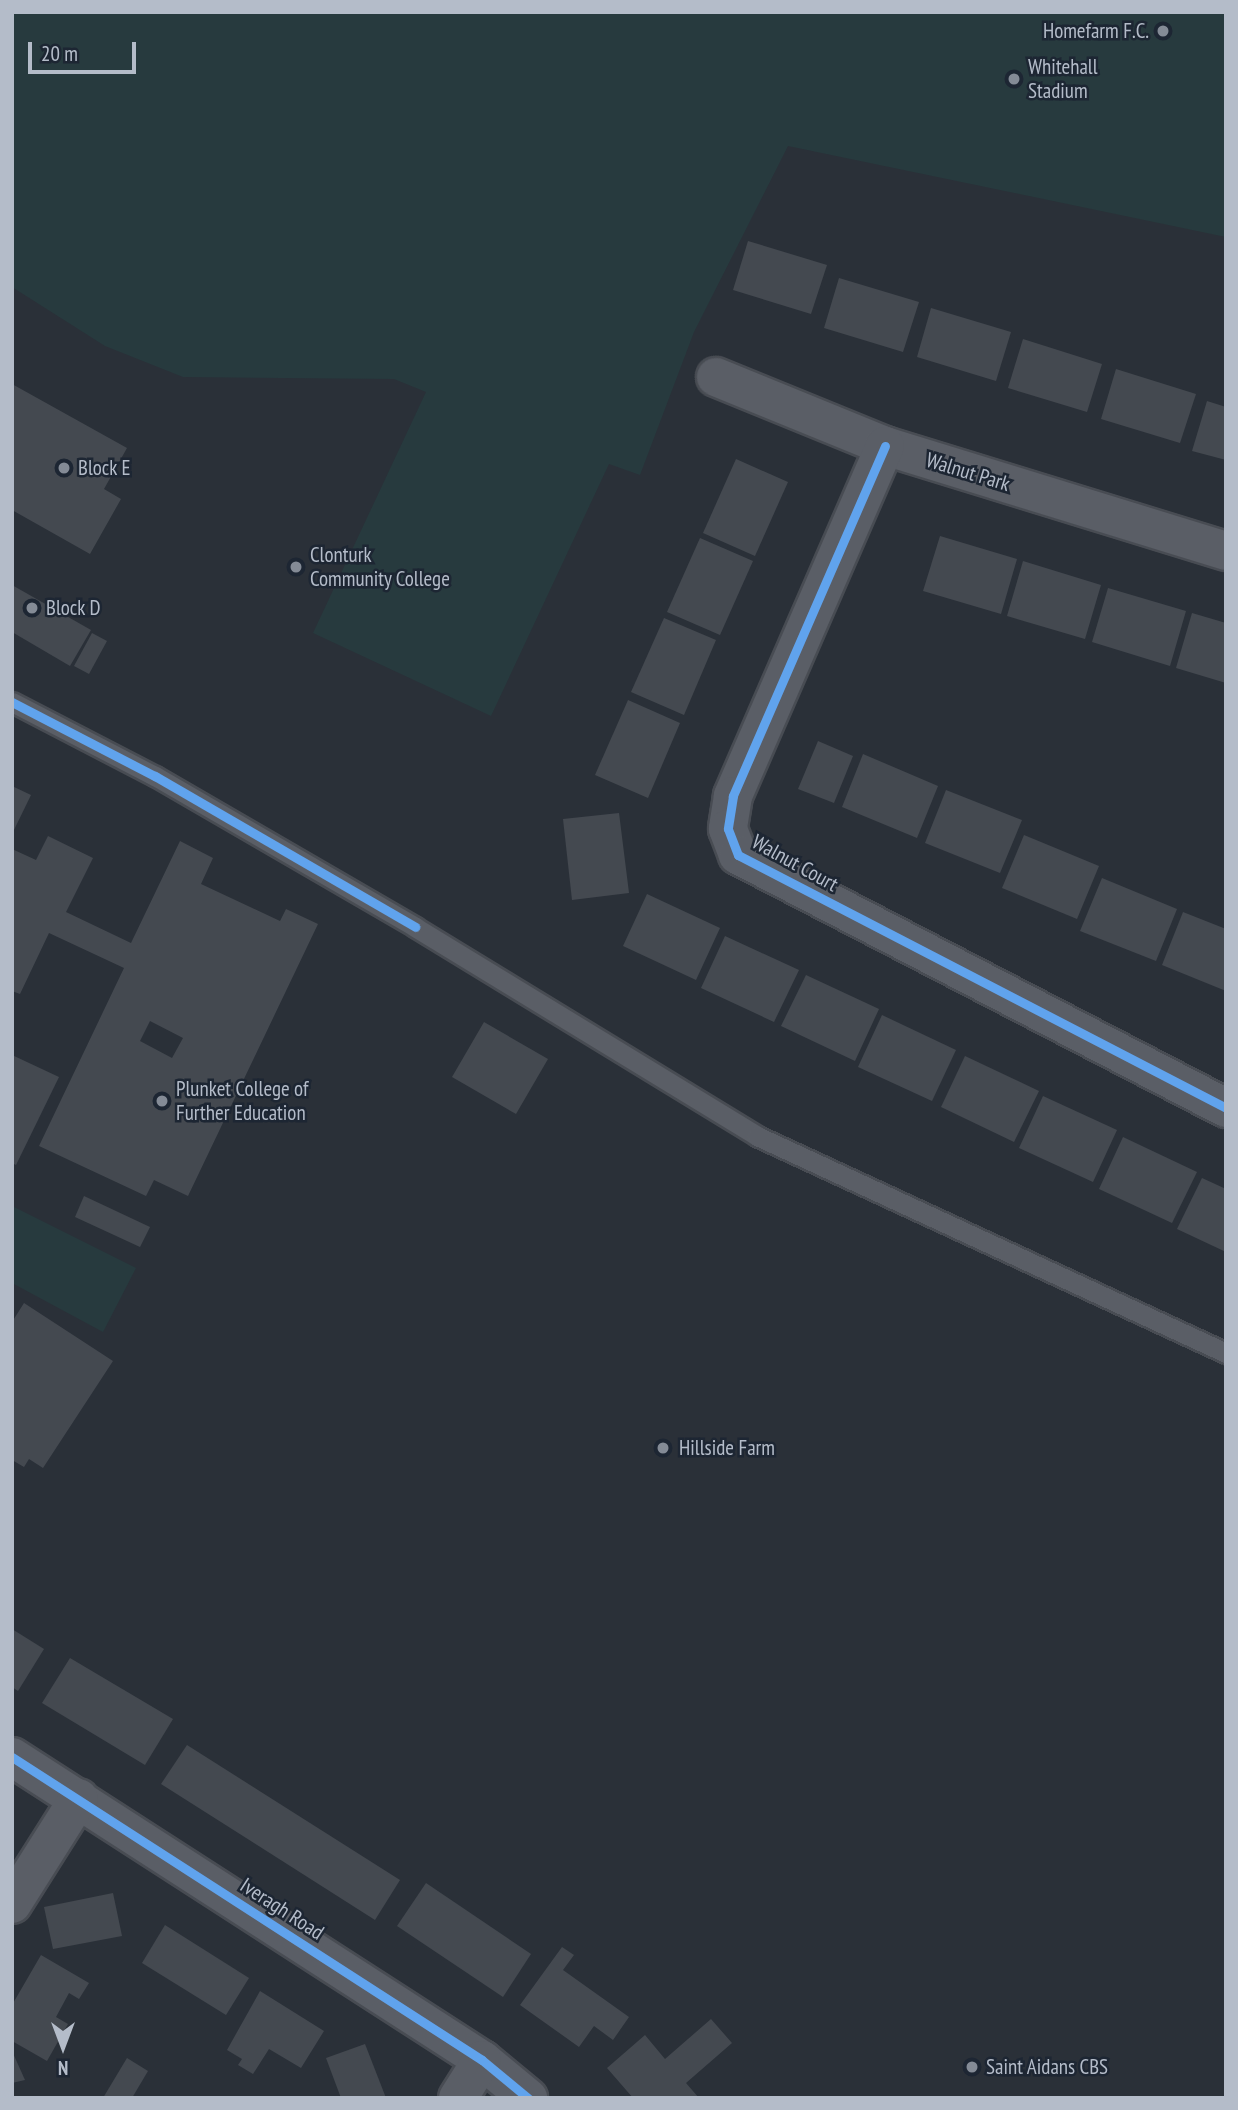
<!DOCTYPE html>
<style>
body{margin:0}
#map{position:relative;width:1238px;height:2110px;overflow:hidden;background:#2a3038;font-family:"PT Sans Narrow",sans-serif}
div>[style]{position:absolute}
.green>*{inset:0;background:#273a3e}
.building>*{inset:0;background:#444950}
.roads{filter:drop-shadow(2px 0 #484c53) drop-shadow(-2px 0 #484c53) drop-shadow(0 2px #484c53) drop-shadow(0 -2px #484c53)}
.lane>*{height:19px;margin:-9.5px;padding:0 9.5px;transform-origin:9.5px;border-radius:9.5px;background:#5a5e66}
.street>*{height:38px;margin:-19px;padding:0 19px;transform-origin:19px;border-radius:19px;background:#5a5e66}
.cycleway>*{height:9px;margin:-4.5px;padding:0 4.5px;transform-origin:4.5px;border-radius:4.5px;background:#60a3ed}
.dots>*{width:19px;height:19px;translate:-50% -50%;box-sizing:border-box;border:4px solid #1d2633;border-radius:50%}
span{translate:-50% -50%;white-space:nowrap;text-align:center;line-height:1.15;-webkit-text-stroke:5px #1d2633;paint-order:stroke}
.poi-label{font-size:21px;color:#b4bcc9}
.right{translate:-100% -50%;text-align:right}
.left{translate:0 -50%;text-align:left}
.street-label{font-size:21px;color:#b4bcc9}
.frame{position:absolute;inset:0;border:14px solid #b4bcc9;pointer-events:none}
.north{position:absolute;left:28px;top:2012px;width:70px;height:70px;-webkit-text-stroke:5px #1d2633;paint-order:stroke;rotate:180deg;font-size:19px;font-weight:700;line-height:28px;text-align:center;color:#b4bcc9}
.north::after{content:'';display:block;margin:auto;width:24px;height:32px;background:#b4bcc9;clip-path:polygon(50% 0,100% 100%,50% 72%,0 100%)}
.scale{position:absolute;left:28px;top:42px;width:108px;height:32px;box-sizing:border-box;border:4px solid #b4bcc9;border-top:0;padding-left:9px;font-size:21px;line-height:24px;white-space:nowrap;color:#b4bcc9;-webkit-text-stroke:5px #1d2633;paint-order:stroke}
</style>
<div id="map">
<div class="green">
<i style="clip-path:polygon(12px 12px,1226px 12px,1226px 237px,788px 146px,694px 332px,640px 475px,609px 464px,491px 716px,313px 633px,426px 392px,394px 379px,183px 377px,105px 346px,12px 287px)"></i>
<i style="clip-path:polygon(12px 1206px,136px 1268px,103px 1332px,12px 1283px)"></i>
</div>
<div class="building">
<i style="clip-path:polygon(748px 241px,827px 265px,811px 314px,733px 290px)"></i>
<i style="clip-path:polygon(839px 278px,919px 302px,903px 352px,824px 328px)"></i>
<i style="clip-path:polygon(931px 308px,1011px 332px,996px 381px,917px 357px)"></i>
<i style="clip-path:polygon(1023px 339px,1102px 364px,1087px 412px,1008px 388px)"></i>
<i style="clip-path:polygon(1116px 369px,1196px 394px,1180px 443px,1101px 419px)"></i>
<i style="clip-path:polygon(12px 384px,127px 448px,104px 489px,121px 499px,90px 554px,12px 510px)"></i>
<i style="clip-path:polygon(1207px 401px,1226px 407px,1226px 460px,1192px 451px)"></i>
<i style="clip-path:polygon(736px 459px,788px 482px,755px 556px,703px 533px)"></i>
<i style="clip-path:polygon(940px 536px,1017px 559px,1001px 614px,923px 591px)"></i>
<i style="clip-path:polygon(700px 538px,753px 561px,720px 635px,667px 612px)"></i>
<i style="clip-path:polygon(1023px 561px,1101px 585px,1085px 639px,1007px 616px)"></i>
<i style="clip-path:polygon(12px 585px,91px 630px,70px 666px,12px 632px)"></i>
<i style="clip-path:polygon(1108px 588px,1186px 611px,1170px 666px,1092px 642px)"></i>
<i style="clip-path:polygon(1192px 613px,1226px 623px,1226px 683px,1176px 668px)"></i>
<i style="clip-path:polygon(664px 618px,716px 640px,684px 715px,631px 692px)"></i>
<i style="clip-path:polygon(92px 633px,107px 641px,89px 674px,74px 666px)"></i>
<i style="clip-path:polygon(628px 700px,680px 723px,648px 798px,595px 775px)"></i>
<i style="clip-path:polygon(818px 741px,853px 756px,834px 803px,798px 789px)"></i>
<i style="clip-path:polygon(863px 754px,938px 786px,917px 838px,842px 807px)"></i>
<i style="clip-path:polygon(12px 786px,31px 795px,12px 834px)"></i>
<i style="clip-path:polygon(946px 790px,1022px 820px,1000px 873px,925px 843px)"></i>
<i style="clip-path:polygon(619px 813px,629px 893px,572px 900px,563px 819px)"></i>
<i style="clip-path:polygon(1024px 835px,1099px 866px,1077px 919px,1002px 888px)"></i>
<i style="clip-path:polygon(evenodd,48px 836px,93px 858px,66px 912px,131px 943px,180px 841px,213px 858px,201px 884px,280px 921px,286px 909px,318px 924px,188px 1196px,154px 1180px,146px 1196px,39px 1146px,124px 968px,49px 933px,20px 994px,12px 991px,12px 849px,36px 860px,48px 836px,150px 1021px,183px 1038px,172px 1058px,140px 1041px,150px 1021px)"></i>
<i style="clip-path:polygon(1102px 878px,1177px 909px,1156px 961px,1080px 931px)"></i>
<i style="clip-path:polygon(647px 894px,720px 928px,696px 980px,623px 946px)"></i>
<i style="clip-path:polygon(1183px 912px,1226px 929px,1226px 991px,1162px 965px)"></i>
<i style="clip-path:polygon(725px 936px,799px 970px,774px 1022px,701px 988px)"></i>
<i style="clip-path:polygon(806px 975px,879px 1009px,855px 1061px,781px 1026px)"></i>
<i style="clip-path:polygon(882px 1015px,956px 1050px,932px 1101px,858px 1067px)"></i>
<i style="clip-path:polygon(484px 1022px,548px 1059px,516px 1114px,452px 1077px)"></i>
<i style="clip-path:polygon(12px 1055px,59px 1077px,16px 1165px,12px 1163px)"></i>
<i style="clip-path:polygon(965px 1056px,1039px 1091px,1014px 1142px,941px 1107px)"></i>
<i style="clip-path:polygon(1043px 1096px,1117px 1130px,1093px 1182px,1019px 1148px)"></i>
<i style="clip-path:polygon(1123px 1137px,1197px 1172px,1172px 1223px,1099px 1189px)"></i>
<i style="clip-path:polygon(1202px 1178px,1226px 1189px,1226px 1252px,1177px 1229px)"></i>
<i style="clip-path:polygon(84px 1196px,150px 1227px,140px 1247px,75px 1217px)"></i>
<i style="clip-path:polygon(24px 1303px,113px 1361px,43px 1468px,29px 1459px,24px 1467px,12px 1460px,12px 1322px)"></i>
<i style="clip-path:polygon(12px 1629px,44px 1649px,18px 1691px,12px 1687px)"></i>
<i style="clip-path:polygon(70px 1658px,173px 1719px,145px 1765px,42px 1703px)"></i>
<i style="clip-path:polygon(187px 1745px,400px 1880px,375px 1920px,161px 1784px)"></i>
<i style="clip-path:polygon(426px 1883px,531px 1954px,503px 1997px,397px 1926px)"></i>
<i style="clip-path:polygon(113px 1893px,122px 1936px,53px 1949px,44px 1907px)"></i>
<i style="clip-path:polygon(165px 1925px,249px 1978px,226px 2015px,142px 1963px)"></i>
<i style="clip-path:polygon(562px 1947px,574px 1955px,563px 1970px,629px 2017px,613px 2040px,594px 2026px,579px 2047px,520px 2005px)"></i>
<i style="clip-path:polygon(41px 1955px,89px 1983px,79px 1999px,69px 1993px,56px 2017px,68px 2024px,47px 2061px,12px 2041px,12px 2005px)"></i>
<i style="clip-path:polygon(260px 1991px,324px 2031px,301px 2068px,269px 2049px,253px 2074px,238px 2065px,242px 2059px,227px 2050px)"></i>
<i style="clip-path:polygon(711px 2019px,732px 2043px,686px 2083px,699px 2098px,633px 2098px,607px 2068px,645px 2035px,665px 2059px)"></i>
<i style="clip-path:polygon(365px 2044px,386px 2098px,341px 2098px,326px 2058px)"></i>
<i style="clip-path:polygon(12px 2051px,25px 2080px,12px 2083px)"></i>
<i style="clip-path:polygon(127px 2058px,148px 2071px,132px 2098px,103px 2098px)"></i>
</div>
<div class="roads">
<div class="lane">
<i style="left:12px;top:702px;width:161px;rotate:27.4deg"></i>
<i style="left:155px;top:776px;width:301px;rotate:30.1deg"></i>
<i style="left:415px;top:927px;width:401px;rotate:31.4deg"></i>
<i style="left:757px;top:1136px;width:517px;rotate:24.83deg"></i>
</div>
<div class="street">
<i style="left:716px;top:377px;width:183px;rotate:22.2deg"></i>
<i style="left:885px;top:446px;width:357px;rotate:17.1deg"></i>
<i style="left:885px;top:446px;width:382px;rotate:113.5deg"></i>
<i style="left:733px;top:796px;width:33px;rotate:99deg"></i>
<i style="left:728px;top:829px;width:28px;rotate:69deg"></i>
<i style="left:738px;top:855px;width:550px;rotate:27.4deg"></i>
<i style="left:12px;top:1757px;width:559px;rotate:32.81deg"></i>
<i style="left:482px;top:2060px;width:60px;rotate:39.6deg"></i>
<i style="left:12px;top:1904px;width:125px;rotate:-57.7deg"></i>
<i style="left:458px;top:2098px;width:45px;rotate:-57.7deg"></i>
</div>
</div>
<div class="cycleway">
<i style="left:885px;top:446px;width:382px;rotate:113.5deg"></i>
<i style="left:733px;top:796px;width:33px;rotate:99deg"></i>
<i style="left:728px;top:829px;width:28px;rotate:69deg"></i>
<i style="left:738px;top:855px;width:550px;rotate:27.4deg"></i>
<i style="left:12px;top:702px;width:161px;rotate:27.4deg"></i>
<i style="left:155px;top:776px;width:301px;rotate:30.1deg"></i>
<i style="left:12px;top:1757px;width:559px;rotate:32.81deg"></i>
<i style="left:482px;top:2060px;width:60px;rotate:39.6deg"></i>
</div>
<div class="dots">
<i style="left:1163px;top:31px;background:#848b96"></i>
<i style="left:1014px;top:79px;background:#848b96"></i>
<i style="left:64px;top:468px;background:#848b96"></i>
<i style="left:296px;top:567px;background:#848b96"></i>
<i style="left:32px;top:608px;background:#848b96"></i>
<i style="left:162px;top:1101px;background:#848b96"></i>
<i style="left:663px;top:1448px;background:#848b96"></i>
<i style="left:972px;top:2067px;background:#848b96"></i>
</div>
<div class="poi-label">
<span class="right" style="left:1149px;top:31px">Homefarm F.C.</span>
<span class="left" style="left:1028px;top:79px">Whitehall<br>Stadium</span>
<span class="left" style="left:78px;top:468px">Block E</span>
<span class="left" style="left:310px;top:567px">Clonturk<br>Community College</span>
<span class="left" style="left:46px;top:608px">Block D</span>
<span class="left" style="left:176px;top:1101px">Plunket College of<br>Further Education</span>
<span class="left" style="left:679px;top:1448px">Hillside Farm</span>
<span class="left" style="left:986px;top:2067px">Saint Aidans CBS</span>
</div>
<div class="street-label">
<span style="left:968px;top:472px;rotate:17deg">Walnut Park</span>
<span style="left:795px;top:863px;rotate:29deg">Walnut Court</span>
<span style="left:282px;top:1909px;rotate:33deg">Iveragh Road</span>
</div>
<div class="frame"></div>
<div class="north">N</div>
<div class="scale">20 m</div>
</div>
